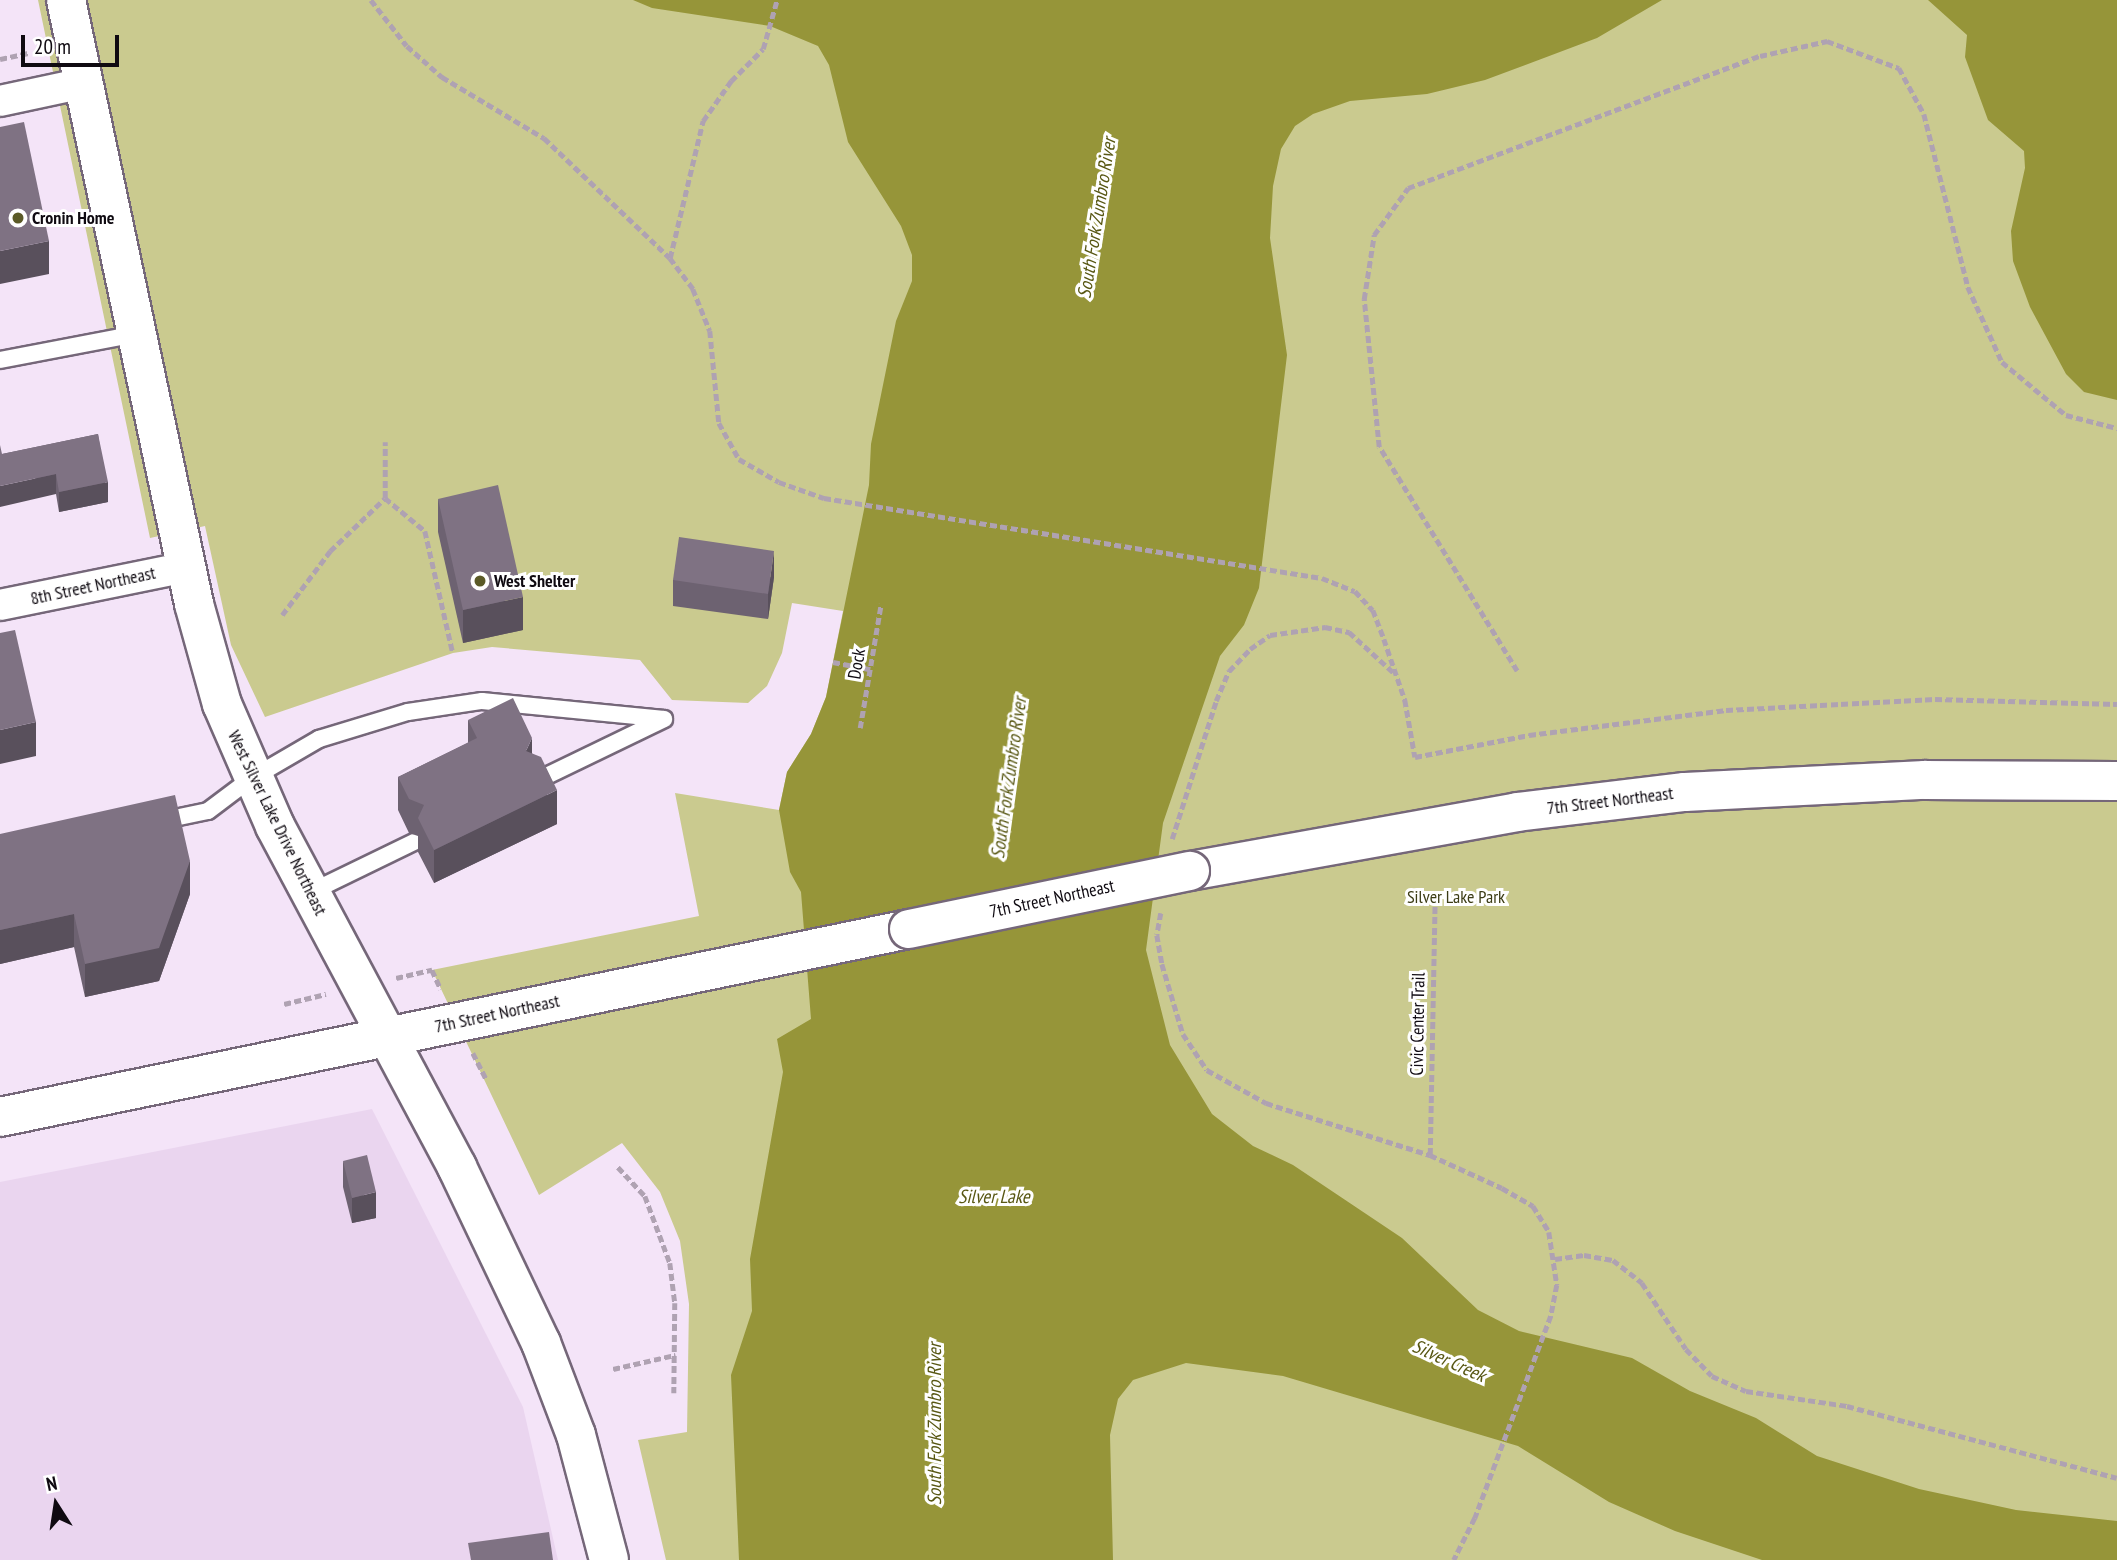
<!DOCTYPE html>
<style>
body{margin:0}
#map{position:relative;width:2117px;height:1560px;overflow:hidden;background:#f4e4f8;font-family:"PT Sans Narrow",sans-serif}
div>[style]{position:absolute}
.built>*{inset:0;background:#ead5ef}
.green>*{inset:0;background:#caca8f}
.water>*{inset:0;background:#969539}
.path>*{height:4.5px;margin-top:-2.25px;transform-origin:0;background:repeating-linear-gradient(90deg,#afa2b2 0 7px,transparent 0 10.5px)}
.roads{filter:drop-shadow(2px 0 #756779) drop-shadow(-2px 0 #756779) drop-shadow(0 2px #756779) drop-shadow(0 -2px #756779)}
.lane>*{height:16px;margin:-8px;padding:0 8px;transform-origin:8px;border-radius:8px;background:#fff}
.street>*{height:30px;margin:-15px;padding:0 15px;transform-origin:15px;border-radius:15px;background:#fff}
.secondary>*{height:38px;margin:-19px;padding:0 19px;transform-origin:19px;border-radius:19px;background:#fff}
.bridges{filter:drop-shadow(2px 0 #756779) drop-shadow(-2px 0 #756779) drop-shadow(0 2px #756779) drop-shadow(0 -2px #756779)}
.secondary-bridge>*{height:38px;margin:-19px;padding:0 19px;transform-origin:19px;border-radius:19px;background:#fff}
.wall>*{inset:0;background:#6d6271}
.shaded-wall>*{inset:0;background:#59505c}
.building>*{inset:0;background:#7f7283}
.dots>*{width:19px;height:19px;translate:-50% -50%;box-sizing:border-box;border:4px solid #fff;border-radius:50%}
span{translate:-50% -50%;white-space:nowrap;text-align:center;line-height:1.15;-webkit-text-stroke:6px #fff;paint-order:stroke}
.poi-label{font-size:18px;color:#0f0a11;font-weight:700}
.left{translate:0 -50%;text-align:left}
.street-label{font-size:18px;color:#0f0a11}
.park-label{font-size:18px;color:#3c3c15}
.water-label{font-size:19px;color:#585713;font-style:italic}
.north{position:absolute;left:21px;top:1469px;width:70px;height:70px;-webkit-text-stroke:5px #fff;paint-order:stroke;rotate:348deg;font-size:19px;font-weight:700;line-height:28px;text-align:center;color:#0f0a11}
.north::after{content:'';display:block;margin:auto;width:24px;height:32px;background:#0f0a11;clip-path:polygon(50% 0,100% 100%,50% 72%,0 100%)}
.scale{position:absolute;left:21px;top:35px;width:98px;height:32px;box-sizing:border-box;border:4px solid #0f0a11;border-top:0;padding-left:9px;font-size:21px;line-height:24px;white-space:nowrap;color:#0f0a11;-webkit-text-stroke:5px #fff;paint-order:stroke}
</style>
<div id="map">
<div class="built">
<i style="clip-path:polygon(372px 1109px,523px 1407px,558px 1560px,0 1560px,0 1182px)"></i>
</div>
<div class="green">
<i style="clip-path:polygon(38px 0,2117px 0,2117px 1560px,666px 1560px,638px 1440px,687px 1432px,689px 1304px,680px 1241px,660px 1192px,622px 1143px,539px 1195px,432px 970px,699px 916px,675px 793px,779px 810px,787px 772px,811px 734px,826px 697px,843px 611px,792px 603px,782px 653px,767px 686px,748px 703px,672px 700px,640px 660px,492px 647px,453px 653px,265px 717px,231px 645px,205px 526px,150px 538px)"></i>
</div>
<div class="water">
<i style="clip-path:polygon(633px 0,1662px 0,1597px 38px,1485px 80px,1427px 94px,1350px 101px,1313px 114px,1295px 126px,1281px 149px,1273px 186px,1270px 238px,1287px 355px,1259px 588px,1244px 625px,1220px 656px,1163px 823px,1146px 950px,1170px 1045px,1212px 1114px,1253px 1146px,1293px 1165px,1402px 1238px,1478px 1310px,1519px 1331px,1632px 1358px,1690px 1391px,1756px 1418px,1817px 1456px,1919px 1489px,2016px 1510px,2117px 1521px,2117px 1560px,1762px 1560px,1675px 1531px,1609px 1502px,1518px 1446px,1283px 1376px,1186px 1363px,1133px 1380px,1118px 1399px,1110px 1435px,1113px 1560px,739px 1560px,731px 1375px,752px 1311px,750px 1259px,783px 1072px,777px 1039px,811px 1019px,801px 892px,790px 872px,779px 810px,787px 772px,811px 734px,826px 697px,869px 485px,871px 444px,896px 321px,912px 281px,912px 255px,901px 226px,848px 142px,829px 65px,818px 46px,770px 26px,652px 8px)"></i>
<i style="clip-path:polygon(1928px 0,2117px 0,2117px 400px,2084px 392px,2066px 374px,2030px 307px,2013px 261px,2011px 231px,2025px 168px,2024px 151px,1988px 120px,1965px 57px,1967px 35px)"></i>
</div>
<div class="path">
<i style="left:371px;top:0;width:58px;rotate:52deg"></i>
<i style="left:407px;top:46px;width:47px;rotate:41.5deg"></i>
<i style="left:442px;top:77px;width:119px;rotate:30.9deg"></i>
<i style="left:544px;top:138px;width:174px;rotate:43.6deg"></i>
<i style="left:670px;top:258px;width:39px;rotate:53deg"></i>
<i style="left:693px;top:289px;width:45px;rotate:68deg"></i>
<i style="left:710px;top:331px;width:92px;rotate:84.4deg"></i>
<i style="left:719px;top:423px;width:41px;rotate:60.9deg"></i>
<i style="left:739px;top:459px;width:46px;rotate:29.9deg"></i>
<i style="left:779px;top:482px;width:48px;rotate:19.6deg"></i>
<i style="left:824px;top:498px;width:504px;rotate:9.13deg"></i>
<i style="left:1322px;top:578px;width:35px;rotate:22deg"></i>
<i style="left:1355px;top:591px;width:26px;rotate:47deg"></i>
<i style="left:1373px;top:610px;width:31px;rotate:69deg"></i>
<i style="left:1384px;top:639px;width:65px;rotate:71deg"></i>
<i style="left:1405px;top:700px;width:58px;rotate:80deg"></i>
<i style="left:1415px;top:757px;width:116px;rotate:-10.9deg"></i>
<i style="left:1529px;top:735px;width:199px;rotate:-7.2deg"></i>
<i style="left:1726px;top:710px;width:209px;rotate:-3deg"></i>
<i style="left:1935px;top:699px;width:182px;rotate:1.6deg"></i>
<i style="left:0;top:59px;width:30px;rotate:-12deg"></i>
<i style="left:670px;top:258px;width:141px;rotate:-76.5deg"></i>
<i style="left:703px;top:121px;width:49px;rotate:-55deg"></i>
<i style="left:731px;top:81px;width:45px;rotate:-45deg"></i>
<i style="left:763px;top:49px;width:51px;rotate:-74.1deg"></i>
<i style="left:385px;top:498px;width:52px;rotate:39.5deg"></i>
<i style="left:425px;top:531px;width:125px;rotate:77.1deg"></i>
<i style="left:282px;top:615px;width:80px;rotate:-53.1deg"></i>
<i style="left:330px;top:551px;width:76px;rotate:-43.9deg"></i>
<i style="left:385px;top:498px;width:56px;rotate:-90deg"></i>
<i style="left:833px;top:662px;width:38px;rotate:11deg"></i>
<i style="left:1517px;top:671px;width:263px;rotate:-121.6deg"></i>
<i style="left:1379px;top:447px;width:149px;rotate:-95.8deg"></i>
<i style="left:1364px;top:299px;width:65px;rotate:-81.1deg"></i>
<i style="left:1374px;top:235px;width:58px;rotate:-54.1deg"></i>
<i style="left:1408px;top:188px;width:376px;rotate:-20.6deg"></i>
<i style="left:1760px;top:56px;width:69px;rotate:-12.6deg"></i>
<i style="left:1827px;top:41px;width:77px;rotate:20.6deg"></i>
<i style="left:1899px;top:68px;width:52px;rotate:61.5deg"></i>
<i style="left:1924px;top:114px;width:179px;rotate:75.7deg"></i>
<i style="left:1968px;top:287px;width:82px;rotate:65.6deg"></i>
<i style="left:2002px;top:362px;width:83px;rotate:39.6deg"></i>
<i style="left:2066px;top:415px;width:53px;rotate:14.3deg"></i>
<i style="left:860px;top:728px;width:126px;rotate:-80.4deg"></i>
<i style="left:1172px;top:839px;width:145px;rotate:-72.3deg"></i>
<i style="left:1216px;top:701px;width:33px;rotate:-67deg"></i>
<i style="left:1229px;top:671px;width:30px;rotate:-46deg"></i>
<i style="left:1250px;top:649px;width:24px;rotate:-35deg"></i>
<i style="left:1270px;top:635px;width:56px;rotate:-8.3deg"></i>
<i style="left:1325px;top:627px;width:25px;rotate:12deg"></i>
<i style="left:1349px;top:632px;width:61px;rotate:42.3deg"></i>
<i style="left:1161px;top:913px;width:22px;rotate:100deg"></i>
<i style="left:1157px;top:935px;width:29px;rotate:80deg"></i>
<i style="left:1162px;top:964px;width:73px;rotate:73.3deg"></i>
<i style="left:1183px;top:1034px;width:43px;rotate:56.3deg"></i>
<i style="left:1207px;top:1070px;width:68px;rotate:29.2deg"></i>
<i style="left:1266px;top:1103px;width:172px;rotate:17.6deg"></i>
<i style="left:1430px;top:1155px;width:79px;rotate:24.6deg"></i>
<i style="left:1502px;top:1188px;width:36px;rotate:30deg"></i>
<i style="left:1533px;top:1206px;width:31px;rotate:58deg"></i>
<i style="left:1549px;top:1232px;width:54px;rotate:81.4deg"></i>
<i style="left:1557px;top:1285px;width:32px;rotate:101deg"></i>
<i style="left:1551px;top:1316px;width:216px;rotate:110.6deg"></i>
<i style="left:1475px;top:1518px;width:47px;rotate:116.6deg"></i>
<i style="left:396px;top:978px;width:37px;rotate:-13deg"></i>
<i style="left:432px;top:970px;width:21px;rotate:65deg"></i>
<i style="left:284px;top:1004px;width:43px;rotate:-13.4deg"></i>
<i style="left:473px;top:1053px;width:30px;rotate:63deg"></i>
<i style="left:1430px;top:1155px;width:263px;rotate:-88.9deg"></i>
<i style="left:618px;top:1167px;width:40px;rotate:47deg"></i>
<i style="left:645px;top:1196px;width:72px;rotate:69.5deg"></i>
<i style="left:670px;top:1263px;width:40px;rotate:82.9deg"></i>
<i style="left:675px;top:1303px;width:90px;rotate:90.6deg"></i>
<i style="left:1555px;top:1259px;width:29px;rotate:-8deg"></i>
<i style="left:1584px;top:1255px;width:29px;rotate:10deg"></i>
<i style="left:1613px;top:1260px;width:37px;rotate:38deg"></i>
<i style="left:1642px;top:1283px;width:79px;rotate:56.3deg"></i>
<i style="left:1686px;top:1349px;width:37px;rotate:46deg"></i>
<i style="left:1712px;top:1376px;width:37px;rotate:24deg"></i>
<i style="left:1746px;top:1391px;width:102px;rotate:8.4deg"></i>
<i style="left:1847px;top:1406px;width:279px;rotate:14.9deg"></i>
<i style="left:613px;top:1369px;width:64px;rotate:-12.7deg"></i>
</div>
<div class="roads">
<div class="lane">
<i style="left:0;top:360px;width:138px;rotate:-10.8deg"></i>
<i style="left:536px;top:781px;width:142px;rotate:-25.8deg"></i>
<i style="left:160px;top:821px;width:49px;rotate:-11.8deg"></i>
<i style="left:208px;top:811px;width:55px;rotate:-36.9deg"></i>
<i style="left:252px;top:778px;width:78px;rotate:-30.2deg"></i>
<i style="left:319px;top:739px;width:93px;rotate:-16.9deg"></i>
<i style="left:408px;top:712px;width:75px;rotate:-8.5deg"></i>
<i style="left:482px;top:701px;width:183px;rotate:5.6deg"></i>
<i style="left:309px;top:893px;width:117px;rotate:-25.9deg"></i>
</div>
<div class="street">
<i style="left:0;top:101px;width:86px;rotate:-12.1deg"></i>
<i style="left:0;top:605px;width:190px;rotate:-11.5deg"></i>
</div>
<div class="secondary">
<i style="left:66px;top:0;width:617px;rotate:78.03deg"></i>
<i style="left:194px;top:604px;width:104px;rotate:74.4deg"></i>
<i style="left:222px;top:704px;width:133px;rotate:66.5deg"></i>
<i style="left:275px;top:826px;width:387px;rotate:61.9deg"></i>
<i style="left:457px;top:1167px;width:195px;rotate:64.5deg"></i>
<i style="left:541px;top:1343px;width:98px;rotate:69.2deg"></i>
<i style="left:576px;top:1435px;width:129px;rotate:75.2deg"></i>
<i style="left:1190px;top:871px;width:332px;rotate:-10.2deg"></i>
<i style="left:1517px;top:812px;width:169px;rotate:-6.8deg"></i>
<i style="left:1685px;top:792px;width:240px;rotate:-2.9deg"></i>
<i style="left:1925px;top:780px;width:192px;rotate:0.3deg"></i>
<i style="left:0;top:1117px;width:928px;rotate:-11.69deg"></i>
</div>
</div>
<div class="bridges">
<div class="secondary-bridge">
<i style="left:909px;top:929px;width:287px;rotate:-11.7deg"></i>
</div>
</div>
<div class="wall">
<i style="clip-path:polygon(98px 434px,108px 502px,59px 512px,56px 494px,2px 454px)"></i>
<i style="clip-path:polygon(438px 499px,523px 630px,463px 643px,438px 532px)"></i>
<i style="clip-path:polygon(774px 577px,768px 619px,673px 606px,673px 580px)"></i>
<i style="clip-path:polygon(468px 720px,532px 753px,557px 824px,434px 883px,418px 852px,418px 836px,409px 833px,398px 810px,398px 777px,468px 743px)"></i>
<i style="clip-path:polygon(0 834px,190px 894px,159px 981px,85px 997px,74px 947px,0 964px)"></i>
<i style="clip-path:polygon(343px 1161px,376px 1218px,352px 1223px,343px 1187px)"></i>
</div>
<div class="shaded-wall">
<i style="clip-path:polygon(49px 241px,49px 274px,0 284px,0 251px)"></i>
<i style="clip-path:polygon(56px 474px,56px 494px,0 507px,0 486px)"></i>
<i style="clip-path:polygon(108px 482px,108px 502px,59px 512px,59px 492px)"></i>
<i style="clip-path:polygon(774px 551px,774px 577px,768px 619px,768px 594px)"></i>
<i style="clip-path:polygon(523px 597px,523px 630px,463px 643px,463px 610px)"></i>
<i style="clip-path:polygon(36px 722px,36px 756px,0 764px,0 730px)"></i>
<i style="clip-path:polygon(532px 738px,532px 771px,526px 751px)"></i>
<i style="clip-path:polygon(557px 790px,557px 824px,434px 883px,434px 850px)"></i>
<i style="clip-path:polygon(190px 861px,190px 894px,159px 981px,85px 997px,85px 964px)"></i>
<i style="clip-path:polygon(74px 914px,74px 947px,0 964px,0 930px)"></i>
<i style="clip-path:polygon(376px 1192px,376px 1218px,352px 1223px,352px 1198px)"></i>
</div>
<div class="building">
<i style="clip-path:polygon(24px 122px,49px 241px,0 251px,0 127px)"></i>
<i style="clip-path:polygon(98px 434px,108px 482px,59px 492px,56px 474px,0 486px,0 445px,2px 454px)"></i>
<i style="clip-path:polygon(498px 485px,523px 597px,463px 610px,438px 499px)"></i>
<i style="clip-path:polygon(679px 537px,774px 551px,768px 594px,673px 580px)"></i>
<i style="clip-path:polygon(15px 630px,36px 722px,0 730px,0 633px)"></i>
<i style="clip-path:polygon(513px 698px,532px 738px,526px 751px,541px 757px,557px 790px,434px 850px,418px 818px,424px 805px,409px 799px,398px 777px,477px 738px,468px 720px)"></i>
<i style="clip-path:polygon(175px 795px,190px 861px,159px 948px,85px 964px,74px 914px,0 930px,0 834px)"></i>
<i style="clip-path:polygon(367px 1155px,376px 1192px,352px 1198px,343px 1161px)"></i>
<i style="clip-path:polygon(549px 1532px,553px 1560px,471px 1560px,468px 1543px)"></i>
</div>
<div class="dots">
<i style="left:18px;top:218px;background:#5b5a27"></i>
<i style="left:480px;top:581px;background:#5b5a27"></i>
</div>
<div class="poi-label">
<span class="left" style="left:32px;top:218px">Cronin Home</span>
<span class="left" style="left:494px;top:581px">West Shelter</span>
</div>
<div class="street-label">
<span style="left:93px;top:586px;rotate:-12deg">8th Street Northeast</span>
<span style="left:857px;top:664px;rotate:-80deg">Dock</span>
<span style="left:1610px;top:801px;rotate:-7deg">7th Street Northeast</span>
<span style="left:277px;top:823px;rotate:64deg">West Silver Lake Drive Northeast</span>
<span style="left:1052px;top:899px;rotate:-12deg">7th Street Northeast</span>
<span style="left:497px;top:1014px;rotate:-12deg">7th Street Northeast</span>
<span style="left:1418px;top:1024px;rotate:-89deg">Civic Center Trail</span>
</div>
<div class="park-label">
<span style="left:1456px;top:897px">Silver Lake Park</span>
</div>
<div class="water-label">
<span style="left:1097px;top:218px;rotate:-81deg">South Fork Zumbro River</span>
<span style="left:1009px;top:778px;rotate:-82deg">South Fork Zumbro River</span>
<span style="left:994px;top:1197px">Silver Lake</span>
<span style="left:1449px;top:1361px;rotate:24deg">Silver Creek</span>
<span style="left:935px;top:1424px;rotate:-90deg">South Fork Zumbro River</span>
</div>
<div class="north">N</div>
<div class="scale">20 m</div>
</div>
